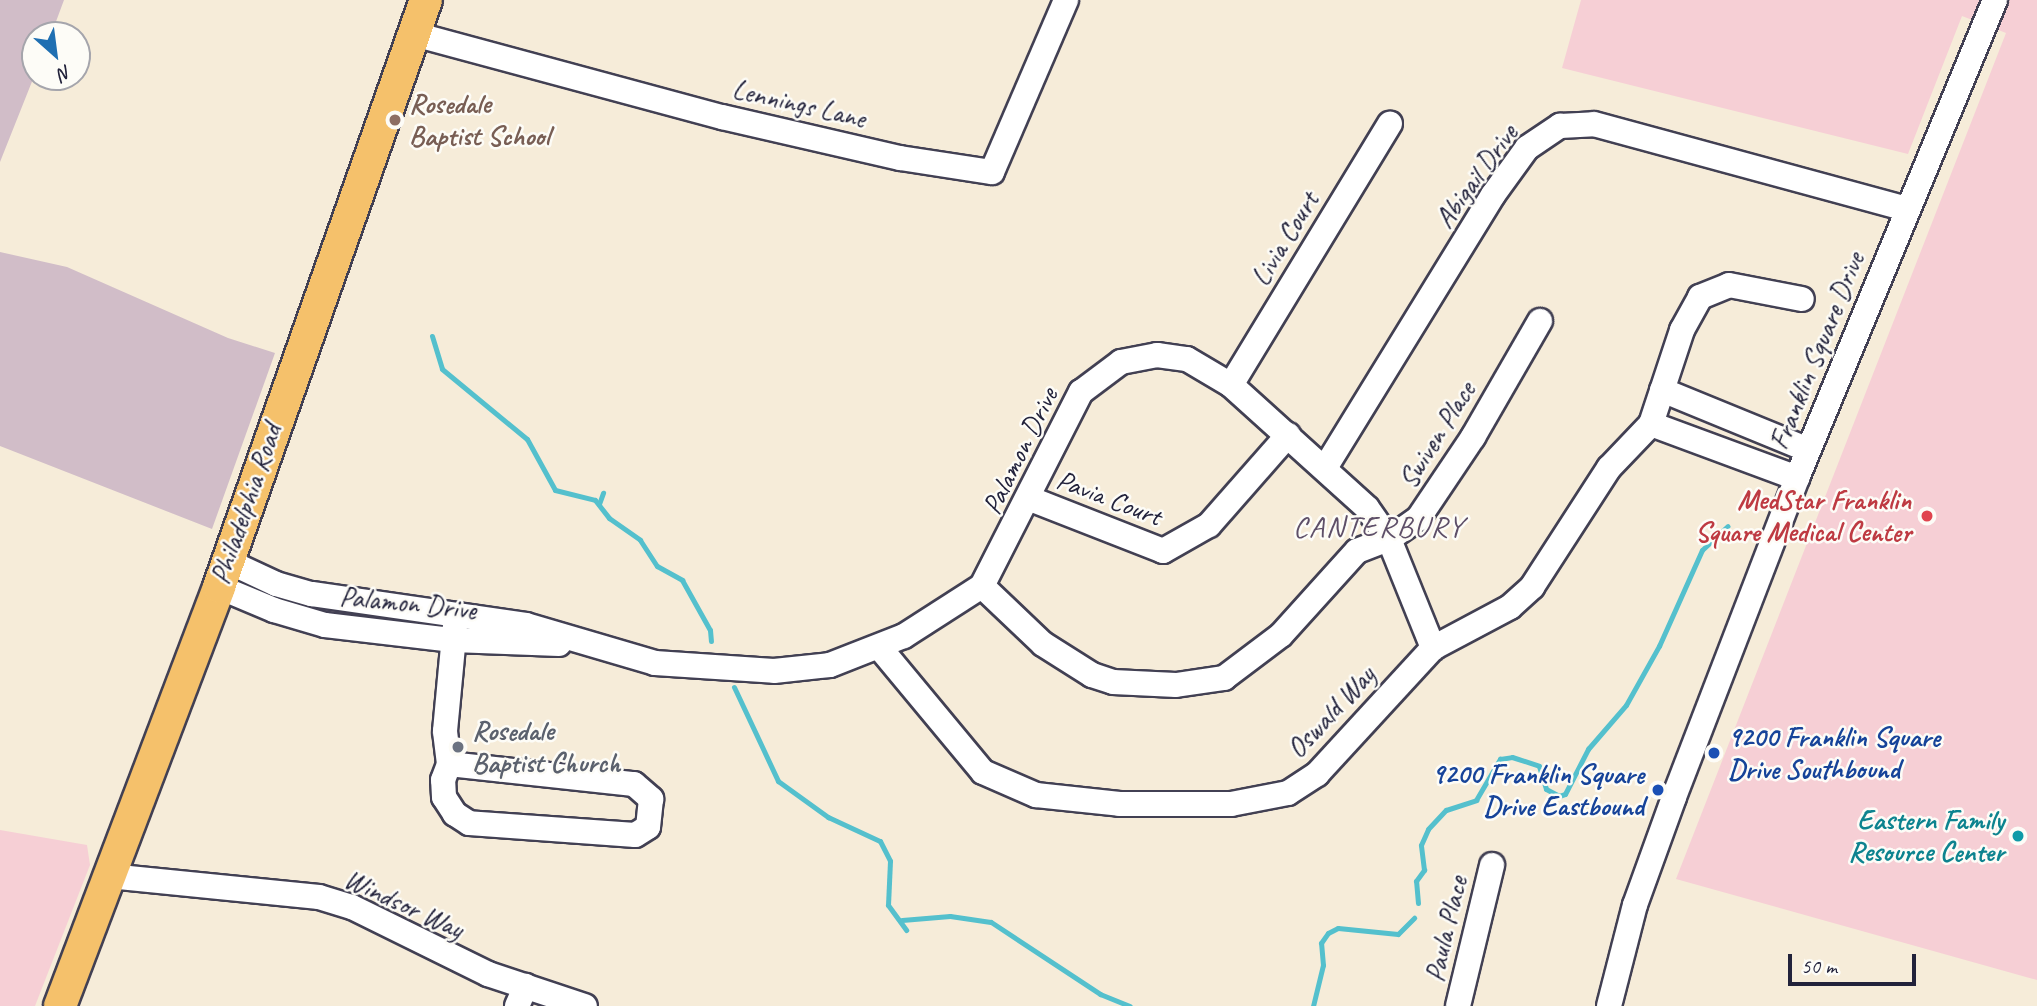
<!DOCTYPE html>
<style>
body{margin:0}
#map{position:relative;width:2037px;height:1006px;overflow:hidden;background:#f6ecd9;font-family:Caveat,sans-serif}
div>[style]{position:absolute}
.built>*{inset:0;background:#f6cfd5}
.industrial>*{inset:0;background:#d1bdc8}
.stream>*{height:5px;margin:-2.5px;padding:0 2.5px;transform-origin:2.5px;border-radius:2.5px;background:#54c0cd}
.roads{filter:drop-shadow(2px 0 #424053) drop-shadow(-2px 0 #424053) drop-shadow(0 2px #424053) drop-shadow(0 -2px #424053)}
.minor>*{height:24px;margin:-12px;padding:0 12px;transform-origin:12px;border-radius:12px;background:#fff}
.major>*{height:32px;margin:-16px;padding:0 16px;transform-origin:16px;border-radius:16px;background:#f5c16b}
.dots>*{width:19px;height:19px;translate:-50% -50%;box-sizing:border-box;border:4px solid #fdfcf7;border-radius:50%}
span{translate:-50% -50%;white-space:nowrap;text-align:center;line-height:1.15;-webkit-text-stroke:5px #fdfcf7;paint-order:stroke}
.education-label{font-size:28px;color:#785e54;font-weight:700}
.left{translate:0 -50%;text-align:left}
.street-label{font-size:28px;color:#22223b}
.health-label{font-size:28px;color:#be3a42;font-weight:700}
.right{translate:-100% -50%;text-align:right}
.worship-label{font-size:28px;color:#5b616d;font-weight:700}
.transit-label{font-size:28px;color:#164399;font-weight:700}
.culture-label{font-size:28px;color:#0d838f;font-weight:700}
.neighbourhood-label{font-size:30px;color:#5e4f68;letter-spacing:2px}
.north{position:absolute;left:21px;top:21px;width:70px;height:70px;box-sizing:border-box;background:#fdfcf7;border:2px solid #a5a5ac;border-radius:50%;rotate:152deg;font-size:19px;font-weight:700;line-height:28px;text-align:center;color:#22223b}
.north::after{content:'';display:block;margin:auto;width:24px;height:32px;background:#1f6fb2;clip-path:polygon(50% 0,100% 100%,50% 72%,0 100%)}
.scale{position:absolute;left:1788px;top:954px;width:128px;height:32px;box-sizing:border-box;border:4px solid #22223b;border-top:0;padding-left:9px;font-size:21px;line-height:24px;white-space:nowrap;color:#22223b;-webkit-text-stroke:5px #fdfcf7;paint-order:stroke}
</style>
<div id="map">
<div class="built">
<i style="clip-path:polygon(1581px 0,2037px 0,2037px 980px,1676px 879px,2006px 33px,1962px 16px,1908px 154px,1562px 68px)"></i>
<i style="clip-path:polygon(0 830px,87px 845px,90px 865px,35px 1006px,0 1006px)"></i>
</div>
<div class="industrial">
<i style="clip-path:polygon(0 0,64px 0,51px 35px,35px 35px,35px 74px,0 162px)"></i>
<i style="clip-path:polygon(0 252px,67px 267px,228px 338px,275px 353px,212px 529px,0 446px)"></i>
</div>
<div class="stream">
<i style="left:432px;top:336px;width:34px;rotate:73deg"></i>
<i style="left:442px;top:369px;width:110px;rotate:39.5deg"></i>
<i style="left:527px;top:439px;width:58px;rotate:61.2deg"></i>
<i style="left:555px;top:490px;width:41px;rotate:14deg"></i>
<i style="left:595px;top:500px;width:23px;rotate:52deg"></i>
<i style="left:609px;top:518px;width:38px;rotate:35deg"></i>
<i style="left:640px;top:540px;width:31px;rotate:57deg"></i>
<i style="left:657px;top:566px;width:29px;rotate:29deg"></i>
<i style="left:682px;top:580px;width:57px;rotate:60.8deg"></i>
<i style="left:710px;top:630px;width:11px;rotate:85deg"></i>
<i style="left:599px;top:504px;width:12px;rotate:-70deg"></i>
<i style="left:734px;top:687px;width:104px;rotate:64.9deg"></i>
<i style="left:778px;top:781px;width:62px;rotate:35.8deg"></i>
<i style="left:828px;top:817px;width:57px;rotate:24.8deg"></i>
<i style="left:880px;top:841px;width:22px;rotate:63deg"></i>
<i style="left:890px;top:861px;width:44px;rotate:92.6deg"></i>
<i style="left:888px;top:905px;width:31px;rotate:54deg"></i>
<i style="left:1418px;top:903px;width:22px;rotate:-95deg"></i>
<i style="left:1416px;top:881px;width:14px;rotate:-54deg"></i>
<i style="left:1424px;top:870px;width:25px;rotate:-97deg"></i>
<i style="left:1421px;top:845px;width:17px;rotate:-66deg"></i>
<i style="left:1428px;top:829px;width:26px;rotate:-47deg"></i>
<i style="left:1446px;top:810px;width:32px;rotate:-18deg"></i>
<i style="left:1476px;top:800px;width:48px;rotate:-59.7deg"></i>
<i style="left:1500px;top:759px;width:12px;rotate:-9deg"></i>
<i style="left:1512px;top:757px;width:28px;rotate:18deg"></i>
<i style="left:1539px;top:766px;width:24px;rotate:73deg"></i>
<i style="left:1546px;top:789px;width:15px;rotate:28deg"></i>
<i style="left:1559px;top:796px;width:6px;rotate:-18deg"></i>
<i style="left:1565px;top:794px;width:51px;rotate:-62.9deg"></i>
<i style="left:1588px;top:749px;width:58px;rotate:-49.2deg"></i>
<i style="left:1626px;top:705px;width:68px;rotate:-60.8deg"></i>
<i style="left:1659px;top:646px;width:105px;rotate:-65.9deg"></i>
<i style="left:1702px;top:550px;width:35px;rotate:-43deg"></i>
<i style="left:902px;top:920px;width:48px;rotate:-4.8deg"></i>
<i style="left:950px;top:916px;width:41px;rotate:8.3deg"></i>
<i style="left:991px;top:922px;width:131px;rotate:33.4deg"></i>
<i style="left:1100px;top:994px;width:32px;rotate:22deg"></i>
<i style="left:1313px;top:1006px;width:42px;rotate:-76.3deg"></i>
<i style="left:1323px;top:965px;width:22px;rotate:-95deg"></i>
<i style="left:1321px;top:943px;width:12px;rotate:-55deg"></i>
<i style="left:1328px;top:933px;width:11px;rotate:-27deg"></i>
<i style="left:1338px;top:928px;width:60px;rotate:5.7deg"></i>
<i style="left:1398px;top:934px;width:23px;rotate:-45deg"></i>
</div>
<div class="roads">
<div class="minor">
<i style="left:414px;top:34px;width:319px;rotate:15.1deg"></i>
<i style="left:722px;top:117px;width:183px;rotate:13deg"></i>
<i style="left:900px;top:158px;width:93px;rotate:8.7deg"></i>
<i style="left:992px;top:172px;width:187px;rotate:-66.7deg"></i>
<i style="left:1231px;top:385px;width:306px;rotate:-58.7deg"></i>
<i style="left:1662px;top:390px;width:158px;rotate:22.3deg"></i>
<i style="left:1651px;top:424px;width:156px;rotate:20.3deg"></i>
<i style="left:1325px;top:468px;width:321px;rotate:-58.4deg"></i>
<i style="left:1493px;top:195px;width:58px;rotate:-54.1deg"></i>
<i style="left:1527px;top:148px;width:40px;rotate:-34deg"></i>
<i style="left:1560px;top:126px;width:34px;rotate:-3deg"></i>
<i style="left:1594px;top:124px;width:324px;rotate:15.2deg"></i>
<i style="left:1028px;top:498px;width:145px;rotate:21.4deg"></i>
<i style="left:1163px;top:551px;width:53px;rotate:-29.5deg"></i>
<i style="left:1209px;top:525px;width:120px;rotate:-48.7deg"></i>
<i style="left:227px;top:561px;width:54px;rotate:25.1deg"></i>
<i style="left:276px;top:584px;width:37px;rotate:16deg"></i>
<i style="left:312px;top:594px;width:216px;rotate:8.2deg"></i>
<i style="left:526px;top:625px;width:134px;rotate:16.4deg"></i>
<i style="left:655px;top:663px;width:119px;rotate:3.8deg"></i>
<i style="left:774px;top:671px;width:56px;rotate:-6.1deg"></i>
<i style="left:830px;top:665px;width:79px;rotate:-21.4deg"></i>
<i style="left:904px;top:636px;width:93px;rotate:-32.7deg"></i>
<i style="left:982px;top:586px;width:218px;rotate:-63deg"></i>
<i style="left:1081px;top:392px;width:50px;rotate:-36.9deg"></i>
<i style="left:1121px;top:362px;width:37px;rotate:-11deg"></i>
<i style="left:1157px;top:355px;width:30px;rotate:8deg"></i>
<i style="left:1187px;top:359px;width:51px;rotate:30.6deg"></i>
<i style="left:1231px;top:385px;width:183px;rotate:42.1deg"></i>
<i style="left:1367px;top:508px;width:38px;rotate:55deg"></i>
<i style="left:1389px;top:539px;width:118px;rotate:68deg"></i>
<i style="left:982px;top:586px;width:84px;rotate:43.6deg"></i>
<i style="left:1043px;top:644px;width:58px;rotate:32.3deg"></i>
<i style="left:1092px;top:675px;width:22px;rotate:18deg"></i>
<i style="left:1113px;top:682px;width:63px;rotate:2.7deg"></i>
<i style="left:1176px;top:685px;width:49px;rotate:-8.3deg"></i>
<i style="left:1224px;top:678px;width:71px;rotate:-37deg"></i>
<i style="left:1281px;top:635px;width:113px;rotate:-47.9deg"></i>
<i style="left:1357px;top:551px;width:34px;rotate:-21deg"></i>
<i style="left:1389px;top:539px;width:35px;rotate:-35deg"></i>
<i style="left:1418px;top:519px;width:99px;rotate:-56.1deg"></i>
<i style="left:1473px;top:437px;width:134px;rotate:-60deg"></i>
<i style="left:219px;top:587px;width:60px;rotate:22.7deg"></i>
<i style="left:274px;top:610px;width:53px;rotate:16.4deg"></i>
<i style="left:325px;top:625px;width:129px;rotate:6.7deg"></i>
<i style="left:453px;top:640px;width:106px;rotate:2.2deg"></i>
<i style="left:880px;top:648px;width:161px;rotate:50.3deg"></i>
<i style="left:983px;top:772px;width:58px;rotate:23.5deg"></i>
<i style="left:1036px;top:795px;width:84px;rotate:6.1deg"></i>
<i style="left:1120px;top:804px;width:111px"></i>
<i style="left:1231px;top:804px;width:58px;rotate:-10.9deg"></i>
<i style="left:1288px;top:793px;width:35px;rotate:-33deg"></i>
<i style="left:1317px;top:774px;width:171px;rotate:-47.4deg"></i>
<i style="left:1433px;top:648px;width:87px;rotate:-28deg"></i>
<i style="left:1510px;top:607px;width:30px;rotate:-42deg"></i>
<i style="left:1532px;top:587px;width:142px;rotate:-57.1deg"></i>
<i style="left:1609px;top:468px;width:61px;rotate:-46.3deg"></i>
<i style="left:1651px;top:424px;width:99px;rotate:-71.7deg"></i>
<i style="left:1682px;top:330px;width:38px;rotate:-61deg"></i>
<i style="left:1700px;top:297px;width:31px;rotate:-22deg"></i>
<i style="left:1729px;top:285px;width:74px;rotate:10.9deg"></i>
<i style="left:449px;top:764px;width:186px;rotate:6.2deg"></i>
<i style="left:634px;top:784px;width:23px;rotate:41deg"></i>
<i style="left:651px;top:799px;width:28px;rotate:96deg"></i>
<i style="left:648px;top:827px;width:15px;rotate:148deg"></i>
<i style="left:635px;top:835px;width:166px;rotate:-175.9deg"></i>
<i style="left:469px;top:823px;width:17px;rotate:-147deg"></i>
<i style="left:455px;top:814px;width:20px;rotate:-123deg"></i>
<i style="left:444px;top:797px;width:17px;rotate:-93deg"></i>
<i style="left:443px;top:780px;width:17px;rotate:-69deg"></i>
<i style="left:449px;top:764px;width:33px;rotate:-97deg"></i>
<i style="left:445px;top:731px;width:105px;rotate:-84.6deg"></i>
<i style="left:109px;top:876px;width:211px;rotate:5.7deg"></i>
<i style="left:319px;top:897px;width:34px;rotate:17deg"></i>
<i style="left:352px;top:907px;width:152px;rotate:26.2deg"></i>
<i style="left:488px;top:974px;width:102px;rotate:18.3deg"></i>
<i style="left:517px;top:1006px;width:22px;rotate:-66deg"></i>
<i style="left:1458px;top:1006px;width:145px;rotate:-76.4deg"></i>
<i style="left:1609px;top:1006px;width:104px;rotate:-75.6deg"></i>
<i style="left:1635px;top:905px;width:115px;rotate:-70.1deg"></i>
<i style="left:1674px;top:797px;width:342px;rotate:-68.9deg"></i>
<i style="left:1797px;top:478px;width:517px;rotate:-67.5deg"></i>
</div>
<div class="major">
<i style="left:60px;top:1006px;width:448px;rotate:-69.2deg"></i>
<i style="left:219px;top:587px;width:622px;rotate:-70.58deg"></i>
</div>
</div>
<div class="dots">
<i style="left:395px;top:120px;background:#8d6e63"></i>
<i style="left:1927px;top:516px;background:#e0444e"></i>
<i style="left:458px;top:747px;background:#6b7280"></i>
<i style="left:1714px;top:753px;background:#1a4fb4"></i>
<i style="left:1658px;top:790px;background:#1a4fb4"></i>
<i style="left:2018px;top:836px;background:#0f9aa8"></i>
</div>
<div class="education-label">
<span class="left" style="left:409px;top:120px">Rosedale<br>Baptist School</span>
</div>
<div class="street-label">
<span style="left:799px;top:104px;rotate:13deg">Lennings Lane</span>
<span style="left:1476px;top:176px;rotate:-54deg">Abigail Drive</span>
<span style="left:1285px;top:239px;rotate:-59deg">Livia Court</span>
<span style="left:1817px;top:351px;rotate:-68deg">Franklin Square Drive</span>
<span style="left:1437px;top:435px;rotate:-58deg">Swiven Place</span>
<span style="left:1020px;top:451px;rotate:-64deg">Palamon Drive</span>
<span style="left:1109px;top:498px;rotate:21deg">Pavia Court</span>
<span style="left:246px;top:504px;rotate:-71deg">Philadelphia Road</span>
<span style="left:408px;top:603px;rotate:6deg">Palamon Drive</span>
<span style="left:1331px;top:712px;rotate:-47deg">Oswald Way</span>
<span style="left:404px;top:904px;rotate:25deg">Windsor Way</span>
<span style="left:1446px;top:929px;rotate:-77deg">Paula Place</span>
</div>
<div class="health-label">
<span class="right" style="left:1911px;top:516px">MedStar Franklin<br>Square Medical Center</span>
</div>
<div class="worship-label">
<span class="left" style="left:472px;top:747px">Rosedale<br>Baptist Church</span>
</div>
<div class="transit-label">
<span class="left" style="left:1728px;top:753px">9200 Franklin Square<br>Drive Southbound</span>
<span class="right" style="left:1644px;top:790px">9200 Franklin Square<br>Drive Eastbound</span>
</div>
<div class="culture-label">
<span class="right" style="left:2004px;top:836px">Eastern Family<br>Resource Center</span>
</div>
<div class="neighbourhood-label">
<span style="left:1379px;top:526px">CANTERBURY</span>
</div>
<div class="north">N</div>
<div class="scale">50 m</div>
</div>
